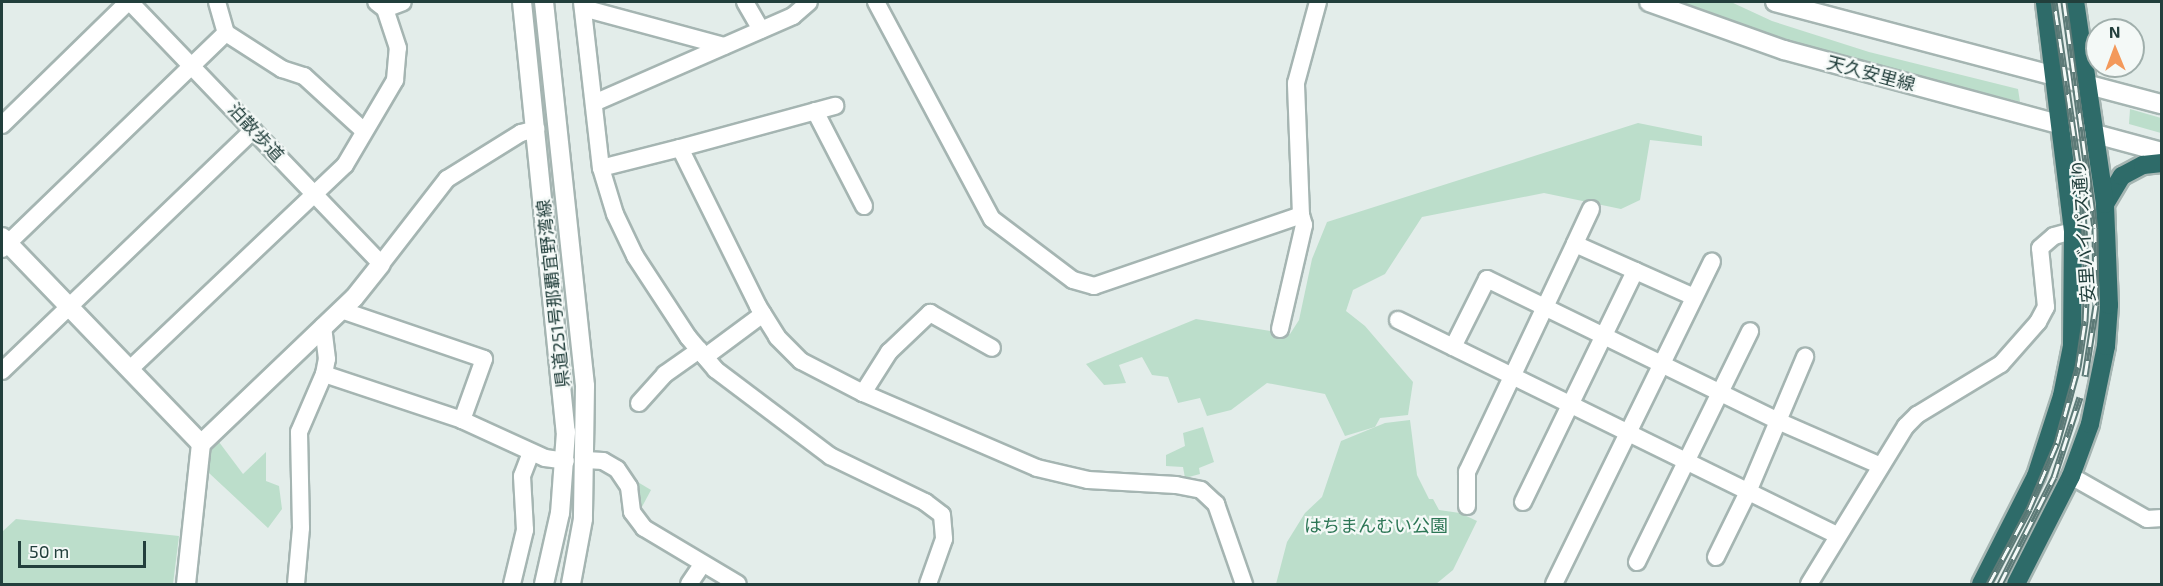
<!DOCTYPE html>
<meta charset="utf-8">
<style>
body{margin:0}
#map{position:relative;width:2163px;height:586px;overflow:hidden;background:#e3edea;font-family:"Exo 2","Noto Sans JP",sans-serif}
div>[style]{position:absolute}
.green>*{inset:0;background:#bcdecb}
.roads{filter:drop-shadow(2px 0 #a5b5b2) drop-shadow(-2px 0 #a5b5b2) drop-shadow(0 2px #a5b5b2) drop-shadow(0 -2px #a5b5b2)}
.street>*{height:16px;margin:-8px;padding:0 8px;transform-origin:8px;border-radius:8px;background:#fff}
.secondary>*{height:18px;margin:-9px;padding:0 9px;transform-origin:9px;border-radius:9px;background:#fff}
.highway>*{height:18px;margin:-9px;padding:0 9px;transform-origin:9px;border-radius:9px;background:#2e6b69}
.rail>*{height:7px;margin-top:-3.5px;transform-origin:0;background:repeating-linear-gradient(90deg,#f4f9f7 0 14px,#5d7a77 0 28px);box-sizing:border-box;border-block:2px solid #5d7a77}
span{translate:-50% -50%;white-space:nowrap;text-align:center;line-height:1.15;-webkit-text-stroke:4.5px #f4f9f7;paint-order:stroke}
.street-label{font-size:18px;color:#223f3c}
.park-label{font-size:18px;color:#2c7655}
.frame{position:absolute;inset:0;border:3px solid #223f3c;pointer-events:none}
.north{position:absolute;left:2085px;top:18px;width:60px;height:60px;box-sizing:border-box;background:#f4f9f7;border:2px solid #a0afac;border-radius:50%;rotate:359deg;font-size:16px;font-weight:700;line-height:24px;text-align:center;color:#223f3c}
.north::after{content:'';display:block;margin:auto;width:21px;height:27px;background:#f3995b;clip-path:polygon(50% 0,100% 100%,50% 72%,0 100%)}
.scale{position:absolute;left:18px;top:541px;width:128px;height:27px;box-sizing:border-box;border:3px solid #223f3c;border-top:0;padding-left:8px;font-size:18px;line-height:21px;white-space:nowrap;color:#223f3c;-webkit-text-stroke:4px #f4f9f7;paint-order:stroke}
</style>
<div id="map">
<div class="green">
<i style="clip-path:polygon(1672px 2px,1731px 2px,1772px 21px,1869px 52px,2018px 89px,2020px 102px,1819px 50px)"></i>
<i style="clip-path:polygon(2130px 109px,2161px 118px,2161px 133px,2129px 124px)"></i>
<i style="clip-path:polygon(1638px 123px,1702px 136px,1702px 146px,1650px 140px,1640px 200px,1621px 209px,1544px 193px,1422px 217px,1385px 274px,1353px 290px,1346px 311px,1365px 326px,1413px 382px,1408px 415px,1380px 418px,1375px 427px,1345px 436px,1325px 394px,1267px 383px,1231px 410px,1207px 416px,1200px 398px,1178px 403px,1168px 377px,1152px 375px,1142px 357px,1119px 365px,1126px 383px,1104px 385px,1086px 364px,1196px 319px,1290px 334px,1299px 320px,1312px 259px,1327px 222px)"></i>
<i style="clip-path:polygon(1410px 420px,1417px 475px,1429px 499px,1433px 499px,1439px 510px,1460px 513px,1477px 521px,1453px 570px,1436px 584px,1276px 584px,1287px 542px,1305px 513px,1322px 497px,1341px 441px,1385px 423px)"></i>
<i style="clip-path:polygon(1203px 427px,1214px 462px,1199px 468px,1200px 474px,1185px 478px,1183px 467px,1166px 466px,1166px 455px,1185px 446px,1183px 433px)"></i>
<i style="clip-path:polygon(219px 442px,243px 474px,266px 452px,266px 481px,279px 486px,282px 509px,268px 528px,209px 473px,211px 448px)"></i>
<i style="clip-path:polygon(631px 478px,651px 490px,637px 516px)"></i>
<i style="clip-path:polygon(16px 519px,179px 536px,173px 584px,2px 584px,2px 532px)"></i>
</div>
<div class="roads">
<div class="street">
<i style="left:130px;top:2px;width:363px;rotate:46.2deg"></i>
<i style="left:381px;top:264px;width:108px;rotate:-52.2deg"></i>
<i style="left:447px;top:179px;width:87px;rotate:-31.9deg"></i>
<i style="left:521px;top:133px;width:16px;rotate:-15deg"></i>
<i style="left:217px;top:2px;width:32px;rotate:74deg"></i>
<i style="left:582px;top:2px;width:167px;rotate:83.5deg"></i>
<i style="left:601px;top:168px;width:48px;rotate:73.1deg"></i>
<i style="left:615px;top:214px;width:47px;rotate:64.5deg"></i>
<i style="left:635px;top:256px;width:97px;rotate:56.8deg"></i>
<i style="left:688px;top:337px;width:43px;rotate:49.7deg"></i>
<i style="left:716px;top:370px;width:143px;rotate:37deg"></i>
<i style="left:830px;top:456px;width:106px;rotate:25.8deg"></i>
<i style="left:925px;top:502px;width:21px;rotate:37deg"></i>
<i style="left:942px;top:515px;width:24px;rotate:85deg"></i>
<i style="left:944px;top:539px;width:48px;rotate:109.6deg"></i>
<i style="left:745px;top:2px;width:32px;rotate:60deg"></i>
<i style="left:876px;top:2px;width:246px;rotate:61.9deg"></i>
<i style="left:992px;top:219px;width:101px;rotate:37deg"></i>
<i style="left:1073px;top:280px;width:22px;rotate:16deg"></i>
<i style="left:1094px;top:286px;width:219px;rotate:-18.9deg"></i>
<i style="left:1301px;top:215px;width:132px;rotate:-92.2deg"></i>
<i style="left:1296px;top:83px;width:84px;rotate:-74.8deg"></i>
<i style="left:583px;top:8px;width:146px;rotate:15.1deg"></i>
<i style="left:385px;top:9px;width:19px;rotate:-21deg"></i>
<i style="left:594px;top:103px;width:217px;rotate:-23.6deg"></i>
<i style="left:793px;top:16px;width:21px;rotate:-41deg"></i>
<i style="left:815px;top:111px;width:107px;rotate:62.7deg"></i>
<i style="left:2px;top:125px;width:176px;rotate:-44.3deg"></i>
<i style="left:680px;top:148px;width:161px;rotate:-15.2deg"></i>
<i style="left:601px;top:168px;width:81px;rotate:-14.2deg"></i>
<i style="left:680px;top:148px;width:176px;rotate:63.7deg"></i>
<i style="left:758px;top:306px;width:36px;rotate:58deg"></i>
<i style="left:777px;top:337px;width:34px;rotate:45deg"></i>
<i style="left:801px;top:361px;width:70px;rotate:27.3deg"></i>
<i style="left:863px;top:393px;width:189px;rotate:23.3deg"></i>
<i style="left:1037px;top:468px;width:52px;rotate:13.2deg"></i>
<i style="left:1088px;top:480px;width:88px;rotate:3.3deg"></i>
<i style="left:1176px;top:485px;width:25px;rotate:11deg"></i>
<i style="left:1201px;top:490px;width:21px;rotate:43deg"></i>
<i style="left:1216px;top:504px;width:85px;rotate:70.7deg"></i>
<i style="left:1591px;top:209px;width:38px;rotate:115deg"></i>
<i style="left:1575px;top:244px;width:130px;rotate:24deg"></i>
<i style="left:2px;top:249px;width:311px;rotate:-44deg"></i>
<i style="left:226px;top:33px;width:67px;rotate:32.7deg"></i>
<i style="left:282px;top:69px;width:23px;rotate:18deg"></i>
<i style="left:304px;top:76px;width:80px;rotate:42.5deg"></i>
<i style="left:341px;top:310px;width:151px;rotate:18.9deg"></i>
<i style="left:484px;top:359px;width:65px;rotate:109.8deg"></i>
<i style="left:1398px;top:320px;width:488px;rotate:26.1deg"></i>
<i style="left:1280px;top:329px;width:107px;rotate:-77deg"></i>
<i style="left:1304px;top:225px;width:10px;rotate:-107deg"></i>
<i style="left:1453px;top:347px;width:76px;rotate:-63.4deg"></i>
<i style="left:1487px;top:279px;width:324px;rotate:26deg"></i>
<i style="left:1778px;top:421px;width:112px;rotate:23.6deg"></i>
<i style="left:705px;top:357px;width:72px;rotate:-36.6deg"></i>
<i style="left:130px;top:369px;width:296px;rotate:-43.5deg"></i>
<i style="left:345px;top:165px;width:99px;rotate:-59.5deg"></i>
<i style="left:395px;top:80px;width:32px;rotate:-85deg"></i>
<i style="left:398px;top:48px;width:41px;rotate:-108.4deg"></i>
<i style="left:385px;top:9px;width:11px;rotate:-142deg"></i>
<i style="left:2px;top:371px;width:348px;rotate:-43.8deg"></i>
<i style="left:324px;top:374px;width:145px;rotate:18.4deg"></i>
<i style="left:462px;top:420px;width:91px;rotate:24.6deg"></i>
<i style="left:545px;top:458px;width:21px;rotate:8deg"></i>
<i style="left:863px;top:393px;width:49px;rotate:-57.6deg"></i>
<i style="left:889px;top:352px;width:57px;rotate:-43.6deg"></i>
<i style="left:930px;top:313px;width:71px;rotate:29.4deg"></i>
<i style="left:639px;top:403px;width:39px;rotate:-48deg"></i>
<i style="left:665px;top:374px;width:42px;rotate:-35.2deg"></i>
<i style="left:586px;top:460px;width:17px;rotate:3deg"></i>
<i style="left:603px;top:461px;width:16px;rotate:30deg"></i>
<i style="left:617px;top:469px;width:22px;rotate:56deg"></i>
<i style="left:629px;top:487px;width:25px;rotate:83deg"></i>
<i style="left:632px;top:512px;width:20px;rotate:53deg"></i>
<i style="left:644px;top:528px;width:109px;rotate:30.8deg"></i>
<i style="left:2071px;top:476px;width:87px;rotate:29.5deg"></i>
<i style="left:2147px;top:519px;width:15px;rotate:-4deg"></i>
<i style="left:1523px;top:502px;width:257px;rotate:-64.1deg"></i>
<i style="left:1467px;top:506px;width:34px;rotate:-90deg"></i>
<i style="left:1467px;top:472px;width:252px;rotate:-64.7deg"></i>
<i style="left:1716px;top:557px;width:72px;rotate:-63.8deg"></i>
<i style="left:1748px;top:492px;width:147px;rotate:-67.1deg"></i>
<i style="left:1637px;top:562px;width:257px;rotate:-63.9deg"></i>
<i style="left:296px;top:584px;width:56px;rotate:-84.9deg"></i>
<i style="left:301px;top:528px;width:96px;rotate:-91.2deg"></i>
<i style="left:299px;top:432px;width:63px;rotate:-66.7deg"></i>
<i style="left:324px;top:374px;width:15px;rotate:-79deg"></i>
<i style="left:327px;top:359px;width:33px;rotate:-97deg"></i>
<i style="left:512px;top:584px;width:56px;rotate:-76.5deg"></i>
<i style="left:525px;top:530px;width:54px;rotate:-93.2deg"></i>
<i style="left:522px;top:476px;width:25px;rotate:-69deg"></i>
<i style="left:689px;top:584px;width:23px;rotate:-56deg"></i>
<i style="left:1554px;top:584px;width:359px;rotate:-63.9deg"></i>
<i style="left:1809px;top:584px;width:185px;rotate:-58.5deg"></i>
<i style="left:1906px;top:426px;width:16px;rotate:-45deg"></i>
<i style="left:1917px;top:415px;width:98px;rotate:-31.3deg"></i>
<i style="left:2001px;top:364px;width:56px;rotate:-48.6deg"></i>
<i style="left:2038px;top:322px;width:17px;rotate:-62deg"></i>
<i style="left:2046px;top:307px;width:59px;rotate:-95.8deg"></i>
<i style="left:2040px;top:248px;width:18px;rotate:-41deg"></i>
<i style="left:2054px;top:236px;width:20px;rotate:-15deg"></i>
</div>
<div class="secondary">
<i style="left:522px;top:2px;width:432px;rotate:84.2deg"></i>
<i style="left:566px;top:432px;width:81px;rotate:94.2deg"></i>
<i style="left:560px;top:513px;width:73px;rotate:102.7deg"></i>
<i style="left:544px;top:2px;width:386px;rotate:83.9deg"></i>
<i style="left:585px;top:386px;width:133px;rotate:90.9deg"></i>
<i style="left:583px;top:519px;width:66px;rotate:100.5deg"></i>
<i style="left:1649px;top:2px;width:143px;rotate:19.6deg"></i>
<i style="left:1784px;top:50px;width:392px;rotate:15.1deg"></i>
<i style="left:1775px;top:2px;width:400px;rotate:14.8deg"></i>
<i style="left:2px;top:237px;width:287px;rotate:46.1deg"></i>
<i style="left:186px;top:584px;width:141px;rotate:-83.9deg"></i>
<i style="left:201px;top:444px;width:211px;rotate:-43.7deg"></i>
<i style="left:354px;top:298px;width:43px;rotate:-51.5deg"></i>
</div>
<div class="highway">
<i style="left:2105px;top:204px;width:33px;rotate:-59deg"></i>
<i style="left:2122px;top:176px;width:24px;rotate:-28deg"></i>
<i style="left:2143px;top:165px;width:19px;rotate:-6deg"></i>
<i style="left:1981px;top:584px;width:121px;rotate:-63deg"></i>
<i style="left:2036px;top:476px;width:84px;rotate:-72deg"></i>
<i style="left:2062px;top:396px;width:51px;rotate:-78.7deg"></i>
<i style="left:2072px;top:346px;width:115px;rotate:-89.5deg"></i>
<i style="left:2073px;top:231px;width:231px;rotate:-97deg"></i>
<i style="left:2016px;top:584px;width:121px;rotate:-63deg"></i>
<i style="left:2071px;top:476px;width:55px;rotate:-69.9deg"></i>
<i style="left:2090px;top:424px;width:80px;rotate:-78.4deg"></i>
<i style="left:2106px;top:346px;width:41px;rotate:-85.8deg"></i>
<i style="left:2109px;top:305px;width:101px;rotate:-92.3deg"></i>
<i style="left:2105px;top:204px;width:204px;rotate:-98.4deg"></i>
</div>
</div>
<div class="rail">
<i style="left:2064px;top:2px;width:228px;rotate:82.2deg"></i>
<i style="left:2095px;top:228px;width:77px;rotate:89.3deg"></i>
<i style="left:2096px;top:305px;width:72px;rotate:98.8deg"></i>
<i style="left:1989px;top:584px;width:85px;rotate:-61.9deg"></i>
<i style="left:2029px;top:509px;width:72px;rotate:-67deg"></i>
<i style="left:2057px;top:443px;width:79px;rotate:-74.6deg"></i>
<i style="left:2078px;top:367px;width:47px;rotate:-81.3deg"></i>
<i style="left:2085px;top:321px;width:38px;rotate:-87deg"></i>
<i style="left:2087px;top:283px;width:92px;rotate:-93.1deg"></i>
<i style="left:2082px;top:191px;width:191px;rotate:-98.4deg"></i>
<i style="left:2000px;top:584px;width:120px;rotate:-63.2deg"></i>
<i style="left:2054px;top:477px;width:84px;rotate:-72deg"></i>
</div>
<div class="street-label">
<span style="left:1871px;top:73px;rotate:15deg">天久安里線</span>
<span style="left:256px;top:132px;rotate:47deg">泊散歩道</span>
<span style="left:2083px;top:231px;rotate:-94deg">安里バイパス通り</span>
<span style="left:553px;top:294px;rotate:-96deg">県道251号那覇宜野湾線</span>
</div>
<div class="park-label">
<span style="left:1376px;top:525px">はちまんむい公園</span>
</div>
<div class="frame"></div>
<div class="north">N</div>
<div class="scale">50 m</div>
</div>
